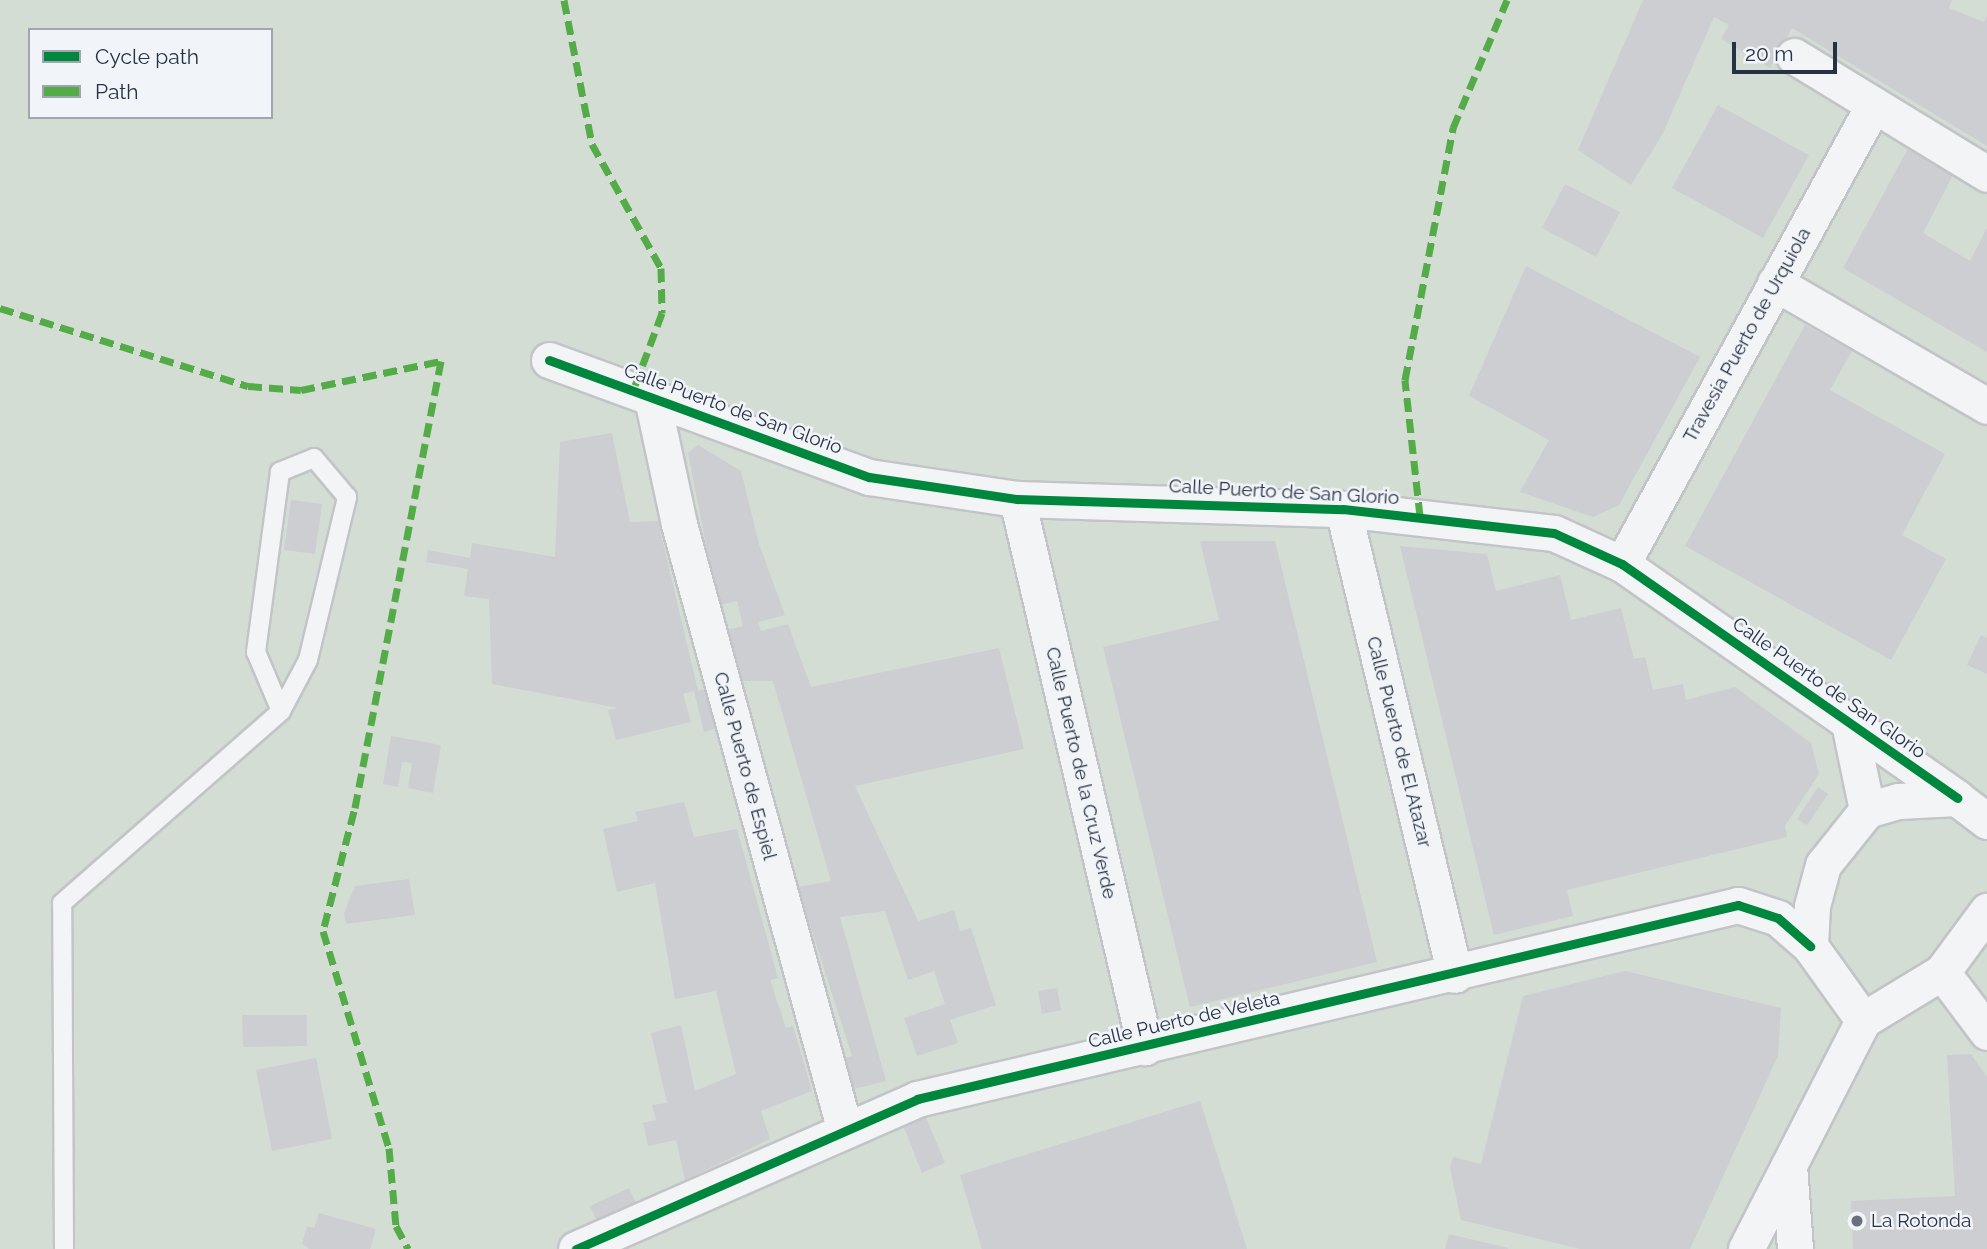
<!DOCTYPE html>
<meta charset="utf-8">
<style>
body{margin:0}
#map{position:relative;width:1987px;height:1249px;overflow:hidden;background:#e4e6e9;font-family:Raleway,sans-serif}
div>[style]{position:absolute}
.green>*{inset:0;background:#d4ddd4}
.building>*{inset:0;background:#ccced2}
.roads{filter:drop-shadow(2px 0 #c2c4c7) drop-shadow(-2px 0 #c2c4c7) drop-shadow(0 2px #c2c4c7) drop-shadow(0 -2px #c2c4c7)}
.lane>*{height:18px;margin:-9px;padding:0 9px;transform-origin:9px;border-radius:9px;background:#f3f4f6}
.street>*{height:35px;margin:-17.5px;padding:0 17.5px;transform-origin:17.5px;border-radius:17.5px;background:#f3f4f6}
.quiet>*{height:7px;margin-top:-3.5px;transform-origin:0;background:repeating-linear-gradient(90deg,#53ac47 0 14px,transparent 0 21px)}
.cycleway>*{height:9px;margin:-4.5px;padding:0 4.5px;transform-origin:4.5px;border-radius:4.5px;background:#00873e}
.dots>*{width:19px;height:19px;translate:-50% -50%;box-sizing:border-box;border:4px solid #f1f4f8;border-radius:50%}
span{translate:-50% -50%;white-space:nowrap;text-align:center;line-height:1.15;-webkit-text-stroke:5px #f1f4f8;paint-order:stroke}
.street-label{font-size:19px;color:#273245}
.poi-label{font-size:19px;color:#273245}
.left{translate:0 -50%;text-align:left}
.legend{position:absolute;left:28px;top:28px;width:245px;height:91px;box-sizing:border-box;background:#f1f4f8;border:2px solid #a0a6b0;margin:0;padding:9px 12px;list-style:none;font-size:21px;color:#273245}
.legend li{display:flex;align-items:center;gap:14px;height:35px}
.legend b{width:35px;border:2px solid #a0a6b0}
.scale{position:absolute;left:1732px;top:42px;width:105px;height:32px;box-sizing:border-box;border:4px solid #273245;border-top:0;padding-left:9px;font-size:21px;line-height:24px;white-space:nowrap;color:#273245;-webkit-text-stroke:5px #f1f4f8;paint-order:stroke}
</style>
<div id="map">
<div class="green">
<i style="clip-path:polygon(evenodd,0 0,1987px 0,1987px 1249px,0 1249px,0 0,30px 30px,271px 30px,271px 117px,30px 117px,30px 30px)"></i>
</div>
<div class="building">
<i style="clip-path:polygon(1643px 0,1952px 0,1949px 8px,1984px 22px,1987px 16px,1987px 146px,1792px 28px,1770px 68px,1721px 39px,1729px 25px,1714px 17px,1662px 135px,1631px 185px,1578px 150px)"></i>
<i style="clip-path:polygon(1718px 105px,1809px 155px,1763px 238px,1672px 188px)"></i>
<i style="clip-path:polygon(1910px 145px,1953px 175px,1923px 233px,1970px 261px,1987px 228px,1987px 352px,1843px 268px)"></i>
<i style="clip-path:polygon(1565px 184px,1620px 212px,1596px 257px,1542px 228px)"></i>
<i style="clip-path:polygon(1526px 266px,1700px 357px,1619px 505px,1593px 517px,1520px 492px,1549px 440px,1469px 396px)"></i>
<i style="clip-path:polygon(1805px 325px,1852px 351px,1830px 390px,1945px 454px,1902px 535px,1946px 559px,1891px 660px,1685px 546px)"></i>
<i style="clip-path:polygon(612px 433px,630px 522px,658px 521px,698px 691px,710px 688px,720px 727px,704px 732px,694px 691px,683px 694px,691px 722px,616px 740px,608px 710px,618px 708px,492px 684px,489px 599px,464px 596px,468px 569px,426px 562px,428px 550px,470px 558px,472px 543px,555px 557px,560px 442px)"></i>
<i style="clip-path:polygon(698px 445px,741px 471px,759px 544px,785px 615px,758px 622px,761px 631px,788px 624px,811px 687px,999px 648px,1024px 749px,855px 786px,918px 921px,954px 910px,960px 931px,971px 928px,996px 1005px,950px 1020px,958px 1043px,917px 1056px,904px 1018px,945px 1004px,934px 971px,908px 980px,885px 911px,840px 917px,886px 1081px,854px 1089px,845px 1058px,852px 1056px,798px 887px,831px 881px,773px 681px,740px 681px,727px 630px,743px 626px,737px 601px,720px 605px,710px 565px,688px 453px)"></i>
<i style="clip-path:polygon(291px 500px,322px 504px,315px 554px,284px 550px)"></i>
<i style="clip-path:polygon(1200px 541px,1275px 541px,1377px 962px,1190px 1007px,1103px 647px,1219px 620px)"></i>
<i style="clip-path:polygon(1400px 546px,1487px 554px,1496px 591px,1560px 575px,1571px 620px,1621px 608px,1634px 659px,1645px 657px,1653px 690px,1683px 684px,1686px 700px,1735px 687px,1811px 743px,1819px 774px,1785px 826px,1787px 837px,1567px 890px,1573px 916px,1494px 935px)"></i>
<i style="clip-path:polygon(1981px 635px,1987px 638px,1987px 674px,1967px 665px)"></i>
<i style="clip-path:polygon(391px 736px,441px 745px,433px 793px,408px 788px,412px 763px,402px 762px,398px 787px,383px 784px)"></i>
<i style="clip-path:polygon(1818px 787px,1828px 794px,1807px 825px,1797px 819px)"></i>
<i style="clip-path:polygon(684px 802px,694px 837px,737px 829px,778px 978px,770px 980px,786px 1028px,793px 1026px,812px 1091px,761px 1111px,770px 1139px,685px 1180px,676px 1140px,648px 1146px,643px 1123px,656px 1120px,652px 1105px,667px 1103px,651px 1033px,681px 1025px,695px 1091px,736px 1074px,716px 991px,675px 999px,655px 883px,617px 892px,603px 829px,638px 821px,635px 812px)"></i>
<i style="clip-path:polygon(409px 879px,415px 915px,346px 924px,344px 913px,355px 886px)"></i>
<i style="clip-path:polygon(1625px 971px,1781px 1008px,1778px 1056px,1690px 1249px,1580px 1249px,1461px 1220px,1450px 1168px,1453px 1157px,1481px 1164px,1523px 996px)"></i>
<i style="clip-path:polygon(1057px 988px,1061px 1010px,1042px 1014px,1038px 991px)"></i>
<i style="clip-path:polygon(242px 1015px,307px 1015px,307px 1046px,243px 1047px)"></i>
<i style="clip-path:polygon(1971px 1054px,1987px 1077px,1987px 1249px,1853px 1249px,1851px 1201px,1955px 1196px,1947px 1055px)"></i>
<i style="clip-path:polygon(316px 1058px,332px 1139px,272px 1151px,256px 1070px)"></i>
<i style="clip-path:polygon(1200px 1101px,1247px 1249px,982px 1249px,960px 1175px)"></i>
<i style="clip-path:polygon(925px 1115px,945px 1163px,922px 1173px,903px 1125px)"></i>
<i style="clip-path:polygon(629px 1188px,636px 1203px,597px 1221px,590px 1206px)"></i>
<i style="clip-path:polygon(319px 1213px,376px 1229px,370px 1249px,309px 1249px,302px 1244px,307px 1226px,314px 1228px)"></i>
<i style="clip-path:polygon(1449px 1234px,1508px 1248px,1508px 1249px,1445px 1249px)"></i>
</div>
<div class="roads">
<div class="lane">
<i style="left:64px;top:1249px;width:346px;rotate:-90.3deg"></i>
<i style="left:62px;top:903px;width:291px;rotate:-41.2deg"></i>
<i style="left:281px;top:711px;width:58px;rotate:-62.1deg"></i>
<i style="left:308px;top:660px;width:168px;rotate:-76.5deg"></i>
<i style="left:347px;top:497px;width:51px;rotate:-130.2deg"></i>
<i style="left:314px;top:458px;width:37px;rotate:158deg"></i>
<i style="left:280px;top:472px;width:182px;rotate:97.6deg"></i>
<i style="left:256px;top:652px;width:64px;rotate:67deg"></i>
</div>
<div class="street">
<i style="left:1794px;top:56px;width:226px;rotate:31.4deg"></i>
<i style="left:1775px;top:283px;width:245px;rotate:30.1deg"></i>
<i style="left:549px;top:360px;width:341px;rotate:20.1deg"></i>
<i style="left:869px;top:477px;width:150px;rotate:8.5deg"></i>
<i style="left:1017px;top:499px;width:326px;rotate:1.8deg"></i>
<i style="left:1343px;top:509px;width:212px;rotate:6.5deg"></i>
<i style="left:1554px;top:533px;width:75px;rotate:24.5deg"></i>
<i style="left:1622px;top:564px;width:409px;rotate:34.9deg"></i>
<i style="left:652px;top:398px;width:129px;rotate:77.9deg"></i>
<i style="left:679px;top:524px;width:629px;rotate:74.7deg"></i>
<i style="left:1017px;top:499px;width:563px;rotate:76.85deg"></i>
<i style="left:1343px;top:509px;width:479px;rotate:76.5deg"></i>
<i style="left:1622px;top:564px;width:522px;rotate:-61.28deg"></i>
<i style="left:1849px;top:723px;width:89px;rotate:78.3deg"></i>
<i style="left:1987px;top:821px;width:38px;rotate:-143deg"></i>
<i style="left:1957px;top:798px;width:59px;rotate:177.1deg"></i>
<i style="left:1898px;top:801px;width:32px;rotate:164deg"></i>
<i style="left:1867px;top:810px;width:70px;rotate:128.7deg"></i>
<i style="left:1823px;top:865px;width:42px;rotate:105deg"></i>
<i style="left:1812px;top:906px;width:40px;rotate:92.9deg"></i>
<i style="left:1810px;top:946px;width:91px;rotate:54.4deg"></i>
<i style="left:1863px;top:1020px;width:92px;rotate:-31.3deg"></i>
<i style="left:1942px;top:972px;width:76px;rotate:-53.6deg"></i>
<i style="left:1942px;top:972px;width:75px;rotate:53.1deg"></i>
<i style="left:1789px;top:1165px;width:84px;rotate:85.9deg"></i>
<i style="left:576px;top:1249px;width:373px;rotate:-23.7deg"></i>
<i style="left:917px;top:1099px;width:844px;rotate:-13.29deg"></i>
<i style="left:1738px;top:905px;width:42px;rotate:18deg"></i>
<i style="left:1778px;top:918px;width:43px;rotate:41.2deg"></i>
<i style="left:1746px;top:1249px;width:257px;rotate:-62.9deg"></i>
</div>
</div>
<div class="quiet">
<i style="left:564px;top:0;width:147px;rotate:79deg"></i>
<i style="left:592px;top:144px;width:142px;rotate:60.9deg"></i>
<i style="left:661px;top:268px;width:45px;rotate:88.7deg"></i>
<i style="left:662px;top:313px;width:83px;rotate:110.4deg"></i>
<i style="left:0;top:308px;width:260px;rotate:17.5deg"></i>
<i style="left:248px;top:386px;width:53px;rotate:4.3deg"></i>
<i style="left:301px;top:390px;width:143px;rotate:-11.7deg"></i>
<i style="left:441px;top:361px;width:458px;rotate:100.9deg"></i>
<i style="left:354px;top:811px;width:124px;rotate:104.5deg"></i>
<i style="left:323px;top:931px;width:227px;rotate:73.1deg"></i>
<i style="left:389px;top:1148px;width:78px;rotate:84.9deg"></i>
<i style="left:396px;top:1226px;width:26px;rotate:62deg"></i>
<i style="left:1420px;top:516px;width:137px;rotate:-96.3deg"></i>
<i style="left:1405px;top:380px;width:257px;rotate:-79.2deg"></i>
<i style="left:1453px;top:128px;width:139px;rotate:-67.1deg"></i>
</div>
<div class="cycleway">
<i style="left:549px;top:360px;width:341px;rotate:20.1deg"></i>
<i style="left:869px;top:477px;width:150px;rotate:8.5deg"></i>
<i style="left:1017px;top:499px;width:326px;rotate:1.8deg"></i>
<i style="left:1343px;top:509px;width:212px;rotate:6.5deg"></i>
<i style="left:1554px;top:533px;width:75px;rotate:24.5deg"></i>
<i style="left:1622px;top:564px;width:409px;rotate:34.9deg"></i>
<i style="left:576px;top:1249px;width:373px;rotate:-23.7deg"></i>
<i style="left:917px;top:1099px;width:844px;rotate:-13.29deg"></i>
<i style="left:1738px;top:905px;width:42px;rotate:18deg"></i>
<i style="left:1778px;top:918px;width:43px;rotate:41.2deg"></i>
</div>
<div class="dots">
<i style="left:1857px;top:1221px;background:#69717e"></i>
</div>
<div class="street-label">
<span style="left:1747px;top:335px;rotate:-61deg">Travesía Puerto de Urquiola</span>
<span style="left:733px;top:409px;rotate:20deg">Calle Puerto de San Glorio</span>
<span style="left:1284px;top:492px;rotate:3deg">Calle Puerto de San Glorio</span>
<span style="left:1829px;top:688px;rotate:35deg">Calle Puerto de San Glorio</span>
<span style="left:1399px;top:742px;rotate:76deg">Calle Puerto de El Atazar</span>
<span style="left:745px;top:766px;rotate:75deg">Calle Puerto de Espiel</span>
<span style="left:1081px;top:773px;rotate:77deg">Calle Puerto de la Cruz Verde</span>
<span style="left:1184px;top:1020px;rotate:-13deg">Calle Puerto de Veleta</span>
</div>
<div class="poi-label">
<span class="left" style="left:1871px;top:1221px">La Rotonda</span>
</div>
<ul class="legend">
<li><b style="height:9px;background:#00873e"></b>Cycle path</li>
<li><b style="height:9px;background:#53ac47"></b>Path</li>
</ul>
<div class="scale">20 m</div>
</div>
